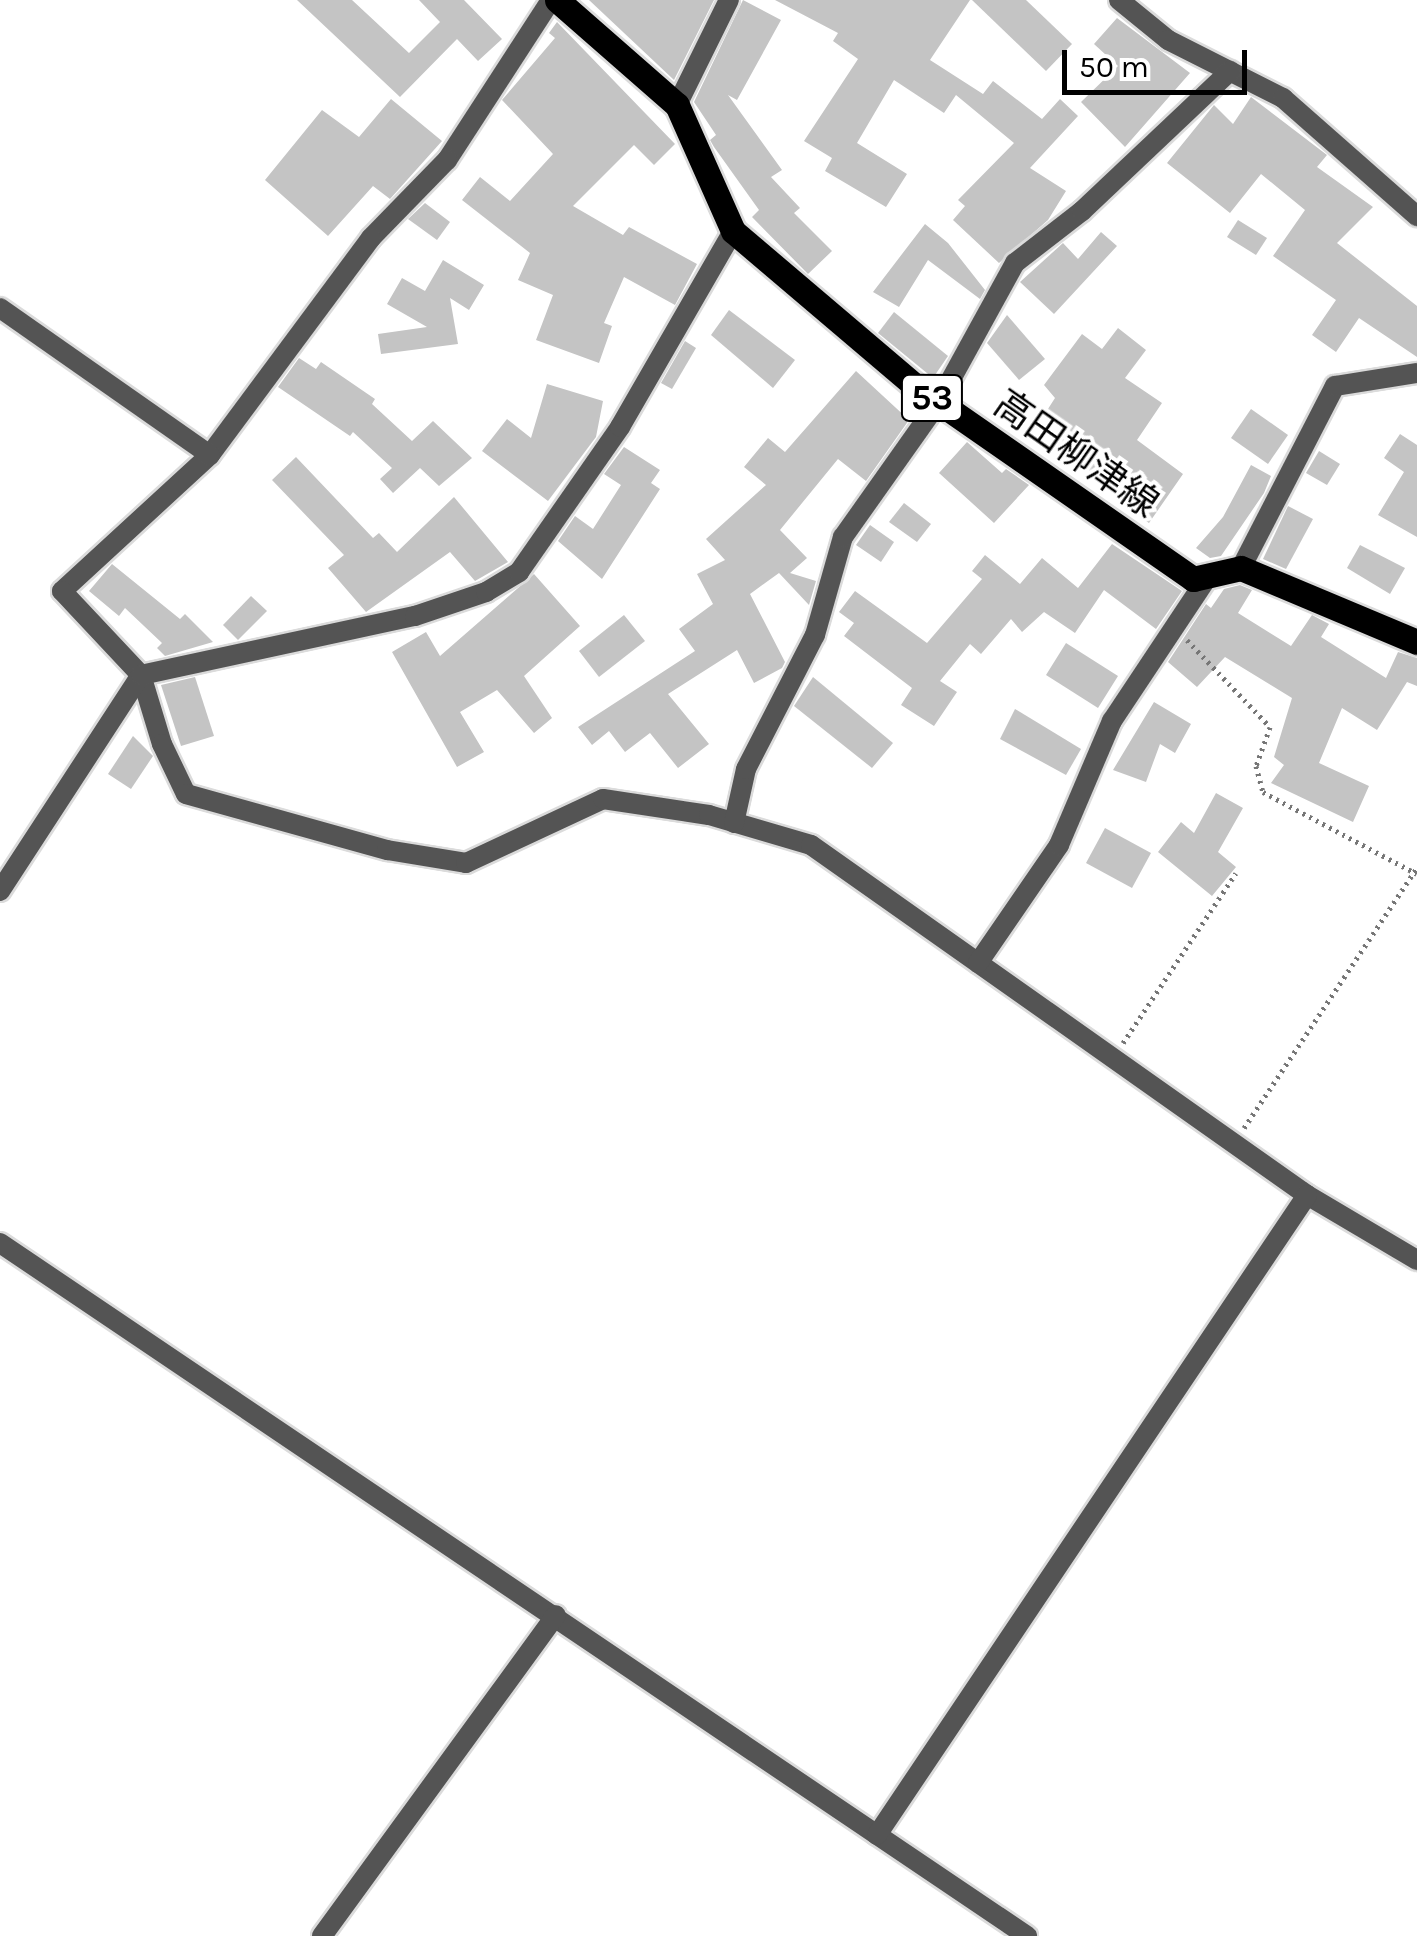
<!DOCTYPE html>
<meta charset="utf-8">
<style>
body{margin:0}
#map{position:relative;width:1417px;height:1936px;overflow:hidden;background:#fff;font-family:Karla,"Noto Sans JP",sans-serif}
div>[style]{position:absolute}
.building>*{inset:0;background:#c4c4c4}
.path>*{height:5px;margin-top:-2.5px;transform-origin:0;background:repeating-linear-gradient(90deg,#767676 0 2.5px,transparent 0 7.5px)}
.roads{filter:drop-shadow(2px 0 #dbdbdb) drop-shadow(-2px 0 #dbdbdb) drop-shadow(0 2px #dbdbdb) drop-shadow(0 -2px #dbdbdb)}
.minor>*{height:20px;margin:-10px;padding:0 10px;transform-origin:10px;border-radius:10px;background:#545454}
.primary>*{height:25px;margin:-12.5px;padding:0 12.5px;transform-origin:12.5px;border-radius:12.5px;background:#000}
span{translate:-50% -50%;white-space:nowrap;text-align:center;line-height:1.15;-webkit-text-stroke:8px #fff;paint-order:stroke}
.shield-label span{padding:2px 8px;background:#fff;border:2px solid;border-radius:8px;-webkit-text-stroke-width:0}
.shield-label{font-size:35px;color:#000;font-weight:700}
.street-label{font-size:38px;color:#000}
.scale{position:absolute;left:1062px;top:50px;width:185px;height:45px;box-sizing:border-box;border:5px solid #000;border-top:0;padding-left:12px;font-size:30px;line-height:35px;white-space:nowrap;color:#000;-webkit-text-stroke:8px #fff;paint-order:stroke}
</style>
<div id="map">
<div class="building">
<i style="clip-path:polygon(297px 0,352px 0,409px 53px,440px 22px,419px 0,464px 0,502px 39px,478px 61px,457px 39px,400px 97px)"></i>
<i style="clip-path:polygon(589px 0,714px 0,674px 80px)"></i>
<i style="clip-path:polygon(743px 0,781px 20px,737px 100px,728px 95px,782px 170px,771px 177px,800px 208px,794px 213px,832px 251px,808px 274px,752px 217px,759px 210px,714px 147px,710px 140px,716px 135px,694px 102px)"></i>
<i style="clip-path:polygon(775px 0,970px 0,930px 60px,983px 94px,993px 81px,1042px 119px,1060px 99px,1078px 116px,1030px 168px,1066px 191px,1048px 220px,999px 263px,953px 220px,965px 206px,958px 200px,1014px 143px,956px 95px,944px 113px,894px 80px,857px 143px,907px 174px,886px 207px,825px 171px,832px 158px,804px 141px,858px 59px,833px 41px,838px 33px)"></i>
<i style="clip-path:polygon(972px 0,1026px 0,1072px 44px,1046px 71px)"></i>
<i style="clip-path:polygon(1117px 18px,1190px 73px,1125px 147px,1081px 102px,1118px 66px,1094px 44px)"></i>
<i style="clip-path:polygon(557px 22px,675px 144px,654px 165px,634px 145px,573px 206px,623px 235px,629px 227px,697px 264px,675px 305px,624px 277px,604px 323px,612px 326px,599px 363px,536px 340px,553px 295px,518px 280px,530px 253px,462px 200px,480px 177px,510px 201px,553px 154px,502px 100px,555px 38px,549px 33px)"></i>
<i style="clip-path:polygon(1251px 97px,1327px 155px,1317px 167px,1373px 207px,1337px 243px,1417px 306px,1417px 357px,1359px 318px,1336px 352px,1312px 335px,1336px 300px,1273px 256px,1305px 210px,1261px 174px,1230px 213px,1167px 163px,1214px 105px,1233px 124px)"></i>
<i style="clip-path:polygon(391px 99px,442px 141px,390px 199px,373px 186px,328px 236px,265px 180px,322px 110px,359px 137px)"></i>
<i style="clip-path:polygon(425px 203px,450px 222px,437px 240px,408px 219px)"></i>
<i style="clip-path:polygon(1238px 220px,1267px 238px,1256px 255px,1227px 237px)"></i>
<i style="clip-path:polygon(925px 224px,948px 243px,985px 290px,980px 299px,928px 260px,899px 307px,873px 292px)"></i>
<i style="clip-path:polygon(1101px 232px,1117px 246px,1054px 314px,1020px 282px,1063px 243px,1078px 259px)"></i>
<i style="clip-path:polygon(443px 260px,484px 285px,469px 310px,450px 298px,458px 344px,381px 354px,378px 334px,427px 327px,387px 304px,402px 278px,425px 291px)"></i>
<i style="clip-path:polygon(729px 310px,795px 360px,773px 388px,711px 335px)"></i>
<i style="clip-path:polygon(894px 312px,948px 356px,933px 378px,878px 333px)"></i>
<i style="clip-path:polygon(1007px 315px,1045px 359px,1019px 380px,987px 343px)"></i>
<i style="clip-path:polygon(1118px 328px,1146px 350px,1125px 378px,1162px 403px,1137px 440px,1183px 474px,1149px 523px,1126px 507px,1131px 500px,1050px 447px,1064px 433px,1046px 412px,1055px 398px,1044px 385px,1082px 334px,1102px 349px)"></i>
<i style="clip-path:polygon(685px 341px,696px 348px,672px 389px,661px 383px)"></i>
<i style="clip-path:polygon(299px 358px,316px 369px,321px 362px,375px 399px,372px 404px,412px 441px,433px 421px,472px 458px,439px 486px,420px 468px,393px 493px,380px 479px,392px 468px,353px 432px,350px 436px,278px 387px)"></i>
<i style="clip-path:polygon(856px 371px,909px 420px,866px 481px,838px 459px,780px 530px,807px 558px,790px 573px,816px 581px,809px 605px,779px 573px,750px 594px,785px 662px,782px 668px,754px 683px,737px 650px,668px 694px,709px 744px,678px 768px,650px 733px,625px 752px,609px 731px,592px 745px,578px 727px,695px 651px,679px 629px,713px 604px,697px 574px,725px 560px,706px 539px,766px 485px,744px 467px,768px 438px,785px 452px)"></i>
<i style="clip-path:polygon(547px 384px,603px 401px,596px 437px,548px 501px,482px 451px,507px 419px,531px 438px)"></i>
<i style="clip-path:polygon(1251px 409px,1288px 435px,1268px 464px,1231px 438px)"></i>
<i style="clip-path:polygon(1400px 434px,1417px 445px,1417px 537px,1378px 515px,1404px 472px,1384px 458px)"></i>
<i style="clip-path:polygon(967px 442px,1002px 473px,1006px 469px,1029px 485px,994px 523px,939px 473px)"></i>
<i style="clip-path:polygon(624px 447px,660px 470px,651px 483px,660px 489px,602px 579px,558px 541px,575px 516px,593px 529px,621px 485px,604px 474px)"></i>
<i style="clip-path:polygon(1319px 451px,1340px 464px,1327px 485px,1306px 473px)"></i>
<i style="clip-path:polygon(296px 457px,373px 538px,379px 533px,397px 552px,454px 497px,508px 562px,475px 581px,450px 552px,366px 612px,328px 568px,344px 555px,272px 480px)"></i>
<i style="clip-path:polygon(1251px 465px,1271px 476px,1264px 493px,1221px 556px,1210px 558px,1196px 548px,1223px 517px)"></i>
<i style="clip-path:polygon(904px 503px,931px 524px,917px 542px,889px 522px)"></i>
<i style="clip-path:polygon(1288px 506px,1313px 519px,1286px 569px,1263px 559px)"></i>
<i style="clip-path:polygon(870px 525px,894px 542px,881px 562px,856px 545px)"></i>
<i style="clip-path:polygon(1112px 544px,1182px 591px,1156px 629px,1104px 590px,1075px 633px,1044px 612px,1022px 632px,1011px 619px,981px 654px,970px 644px,940px 681px,957px 692px,934px 726px,901px 705px,912px 688px,844px 636px,854px 623px,839px 612px,855px 591px,927px 643px,982px 579px,972px 571px,985px 555px,1020px 584px,1042px 558px,1078px 588px)"></i>
<i style="clip-path:polygon(1360px 545px,1405px 568px,1390px 594px,1347px 568px)"></i>
<i style="clip-path:polygon(112px 564px,180px 619px,185px 614px,213px 642px,165px 656px,157px 648px,162px 643px,125px 608px,119px 616px,89px 591px)"></i>
<i style="clip-path:polygon(534px 574px,580px 626px,524px 676px,552px 718px,534px 733px,497px 690px,460px 712px,484px 752px,457px 767px,392px 652px,426px 632px,440px 656px)"></i>
<i style="clip-path:polygon(1240px 585px,1252px 590px,1238px 613px,1291px 646px,1312px 615px,1329px 624px,1321px 637px,1386px 678px,1398px 652px,1417px 658px,1417px 686px,1407px 682px,1377px 730px,1342px 708px,1319px 763px,1369px 786px,1353px 822px,1271px 783px,1284px 765px,1274px 757px,1292px 698px,1225px 657px,1197px 687px,1168px 662px,1206px 604px,1211px 608px,1224px 589px)"></i>
<i style="clip-path:polygon(251px 596px,267px 611px,238px 640px,223px 625px)"></i>
<i style="clip-path:polygon(624px 615px,645px 641px,599px 677px,579px 651px)"></i>
<i style="clip-path:polygon(1066px 643px,1118px 676px,1098px 708px,1046px 675px)"></i>
<i style="clip-path:polygon(195px 677px,214px 736px,181px 746px,161px 685px)"></i>
<i style="clip-path:polygon(813px 677px,893px 743px,872px 768px,794px 706px)"></i>
<i style="clip-path:polygon(1154px 702px,1191px 724px,1175px 753px,1160px 744px,1146px 782px,1113px 770px)"></i>
<i style="clip-path:polygon(1015px 709px,1081px 749px,1066px 775px,1000px 739px)"></i>
<i style="clip-path:polygon(133px 736px,153px 756px,131px 789px,108px 774px)"></i>
<i style="clip-path:polygon(1216px 793px,1243px 808px,1218px 852px,1236px 867px,1212px 896px,1158px 852px,1181px 822px,1194px 833px)"></i>
<i style="clip-path:polygon(1105px 828px,1151px 853px,1132px 888px,1086px 863px)"></i>
</div>
<div class="path">
<i style="left:1187px;top:640px;width:120px;rotate:46.3deg"></i>
<i style="left:1270px;top:727px;width:41px;rotate:109.7deg"></i>
<i style="left:1256px;top:766px;width:27px;rotate:75deg"></i>
<i style="left:1263px;top:792px;width:174px;rotate:28deg"></i>
<i style="left:1123px;top:1043px;width:204px;rotate:-56.4deg"></i>
<i style="left:1244px;top:1128px;width:312px;rotate:-56.4deg"></i>
</div>
<div class="roads">
<div class="minor">
<i style="left:551px;top:0;width:191px;rotate:123deg"></i>
<i style="left:447px;top:160px;width:109px;rotate:134.3deg"></i>
<i style="left:371px;top:238px;width:270px;rotate:126.6deg"></i>
<i style="left:210px;top:455px;width:201px;rotate:137.4deg"></i>
<i style="left:62px;top:591px;width:115px;rotate:46.8deg"></i>
<i style="left:141px;top:675px;width:72px;rotate:73.1deg"></i>
<i style="left:162px;top:744px;width:55px;rotate:64.4deg"></i>
<i style="left:186px;top:794px;width:209px;rotate:15.6deg"></i>
<i style="left:387px;top:850px;width:80px;rotate:9.3deg"></i>
<i style="left:466px;top:863px;width:151px;rotate:-25deg"></i>
<i style="left:603px;top:799px;width:107px;rotate:8.6deg"></i>
<i style="left:709px;top:815px;width:106px;rotate:16.4deg"></i>
<i style="left:811px;top:845px;width:607px;rotate:35.21deg"></i>
<i style="left:1307px;top:1195px;width:128px;rotate:30.6deg"></i>
<i style="left:1119px;top:0;width:63px;rotate:39.2deg"></i>
<i style="left:1168px;top:40px;width:129px;rotate:26.8deg"></i>
<i style="left:1283px;top:98px;width:179px;rotate:41.4deg"></i>
<i style="left:677px;top:105px;width:117px;rotate:-63.7deg"></i>
<i style="left:0;top:308px;width:256px;rotate:35deg"></i>
<i style="left:1241px;top:568px;width:205px;rotate:-62.7deg"></i>
<i style="left:1335px;top:386px;width:83px;rotate:-9deg"></i>
<i style="left:734px;top:823px;width:55px;rotate:-77.5deg"></i>
<i style="left:746px;top:769px;width:151px;rotate:-62.8deg"></i>
<i style="left:815px;top:635px;width:102px;rotate:-74.1deg"></i>
<i style="left:843px;top:537px;width:164px;rotate:-54.7deg"></i>
<i style="left:938px;top:403px;width:160px;rotate:-61.2deg"></i>
<i style="left:1015px;top:263px;width:85px;rotate:-37.8deg"></i>
<i style="left:1082px;top:211px;width:204px;rotate:-43.4deg"></i>
<i style="left:0;top:891px;width:258px;rotate:-56.9deg"></i>
<i style="left:141px;top:675px;width:280px;rotate:-12.2deg"></i>
<i style="left:415px;top:616px;width:75px;rotate:-18.7deg"></i>
<i style="left:486px;top:592px;width:39px;rotate:-31deg"></i>
<i style="left:519px;top:572px;width:177px;rotate:-55.1deg"></i>
<i style="left:620px;top:427px;width:226px;rotate:-60deg"></i>
<i style="left:978px;top:963px;width:143px;rotate:-55.5deg"></i>
<i style="left:1059px;top:845px;width:135px;rotate:-66.9deg"></i>
<i style="left:1112px;top:721px;width:175px;rotate:-56.4deg"></i>
<i style="left:0;top:1243px;width:1239px;rotate:34.01deg"></i>
<i style="left:877px;top:1835px;width:771px;rotate:-56.1deg"></i>
<i style="left:322px;top:1936px;width:397px;rotate:-53.9deg"></i>
</div>
<div class="primary">
<i style="left:557px;top:0;width:159px;rotate:41.2deg"></i>
<i style="left:677px;top:105px;width:138px;rotate:66deg"></i>
<i style="left:733px;top:231px;width:238px;rotate:40.4deg"></i>
<i style="left:914px;top:385px;width:340px;rotate:34.8deg"></i>
<i style="left:1193px;top:579px;width:49px;rotate:-12.9deg"></i>
<i style="left:1241px;top:568px;width:191px;rotate:22.8deg"></i>
</div>
</div>
<div class="shield-label">
<span style="left:932px;top:398px">53</span>
</div>
<div class="street-label">
<span style="left:1076px;top:454px;rotate:35deg">高田柳津線</span>
</div>
<div class="scale">50 m</div>
</div>
